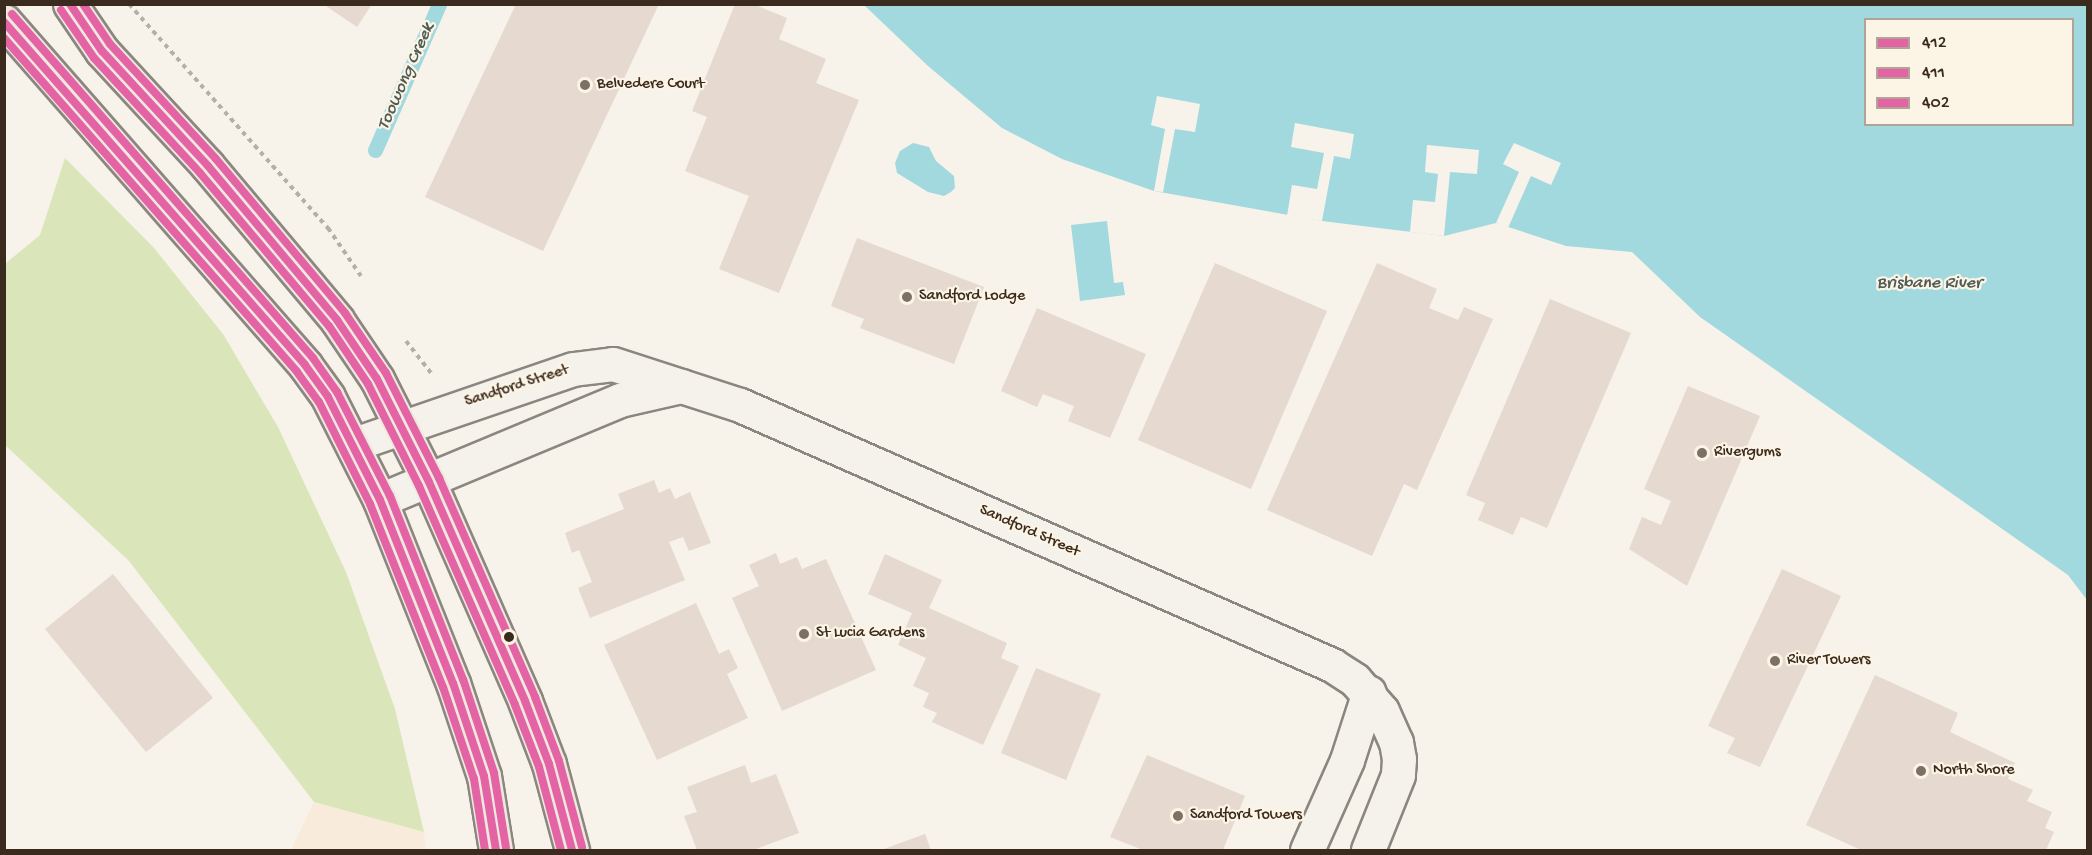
<!DOCTYPE html>
<style>
body{margin:0}
#map{position:relative;width:2092px;height:855px;overflow:hidden;background:#f7f3ea;font-family:"Gochi Hand",sans-serif}
div>[style]{position:absolute}
.built>*{inset:0;background:#f8ebdc}
.green>*{inset:0;background:#dae6ba}
.water>*{inset:0;background:#a2d9df}
.pier>*{inset:0;background:#f7f3ea}
.stream>*{height:15px;margin:-7.5px;padding:0 7.5px;transform-origin:7.5px;border-radius:7.5px;background:#a2d9df}
.building>*{inset:0;background:#e5d9d0}
.path>*{height:4px;margin-top:-2px;transform-origin:0;background:repeating-linear-gradient(90deg,#b3afa9 0 4.5px,transparent 0 9px)}
.roads{filter:drop-shadow(2px 0 #8b867f) drop-shadow(-2px 0 #8b867f) drop-shadow(0 2px #8b867f) drop-shadow(0 -2px #8b867f)}
.minor>*{height:33px;margin:-16.5px;padding:0 16.5px;transform-origin:16.5px;border-radius:16.5px;background:#f5f2ec}
.major>*{height:33px;margin:-16.5px;padding:0 16.5px;transform-origin:16.5px;border-radius:16.5px;background:#eee9df}
.bus-1>*{height:8px;margin:-4px;padding:0 4px;transform-origin:4px;border-radius:4px;background:#e463a4}
.bus-2>*{height:8px;margin:-4px;padding:0 4px;transform-origin:4px;border-radius:4px;background:#e463a4}
.bus-3>*{height:8px;margin:-4px;padding:0 4px;transform-origin:4px;border-radius:4px;background:#e463a4}
.dots>*{width:16px;height:16px;translate:-50% -50%;box-sizing:border-box;border:3px solid #fcf5e5;border-radius:50%}
span{translate:-50% -50%;white-space:nowrap;text-align:center;line-height:1.15;-webkit-text-stroke:4.5px #fcf5e5;paint-order:stroke}
.poi-label{font-size:16px;color:#3b2a1e}
.left{translate:0 -50%;text-align:left}
.street-label{font-size:16px;color:#3b2a1e}
.water-label{font-size:18px;color:#4f5b56;font-style:italic}
.frame{position:absolute;inset:0;border:6px solid #3b2a1e;pointer-events:none}
.legend{position:absolute;left:1864px;top:18px;width:210px;height:108px;box-sizing:border-box;background:#fcf5e5;border:2px solid #afa495;margin:0;padding:8px 10px;list-style:none;font-size:18px;color:#3b2a1e}
.legend li{display:flex;align-items:center;gap:12px;height:30px}
.legend b{width:30px;border:2px solid #afa495}
</style>
<div id="map">
<div class="built">
<i style="clip-path:polygon(314px 802px,424px 832px,426px 850px,291px 850px)"></i>
</div>
<div class="green">
<i style="clip-path:polygon(65px 158px,154px 248px,223px 334px,278px 427px,346px 572px,395px 709px,424px 832px,314px 802px,129px 561px,5px 445px,5px 264px,40px 235px)"></i>
</div>
<div class="water">
<i style="clip-path:polygon(evenodd,864px 5px,2087px 5px,2087px 600px,2068px 575px,1700px 317px,1632px 252px,1566px 246px,1496px 223px,1444px 236px,1322px 221px,1154px 191px,1062px 159px,1002px 128px,928px 66px,864px 5px,1866px 20px,2072px 20px,2072px 124px,1866px 124px,1866px 20px)"></i>
<i style="clip-path:polygon(913px 143px,929px 147px,936px 161px,954px 176px,955px 188px,951px 192px,944px 196px,928px 192px,897px 173px,895px 163px,900px 151px)"></i>
<i style="clip-path:polygon(1107px 221px,1114px 283px,1123px 282px,1125px 295px,1080px 301px,1071px 225px)"></i>
</div>
<div class="pier">
<i style="clip-path:polygon(1157px 96px,1200px 104px,1195px 132px,1175px 129px,1163px 192px,1154px 191px,1165px 129px,1151px 125px)"></i>
<i style="clip-path:polygon(1295px 123px,1354px 134px,1350px 159px,1334px 156px,1322px 221px,1287px 216px,1292px 185px,1317px 189px,1324px 153px,1291px 147px)"></i>
<i style="clip-path:polygon(1514px 143px,1561px 163px,1551px 185px,1531px 176px,1508px 228px,1496px 223px,1519px 172px,1503px 164px)"></i>
<i style="clip-path:polygon(1427px 145px,1479px 150px,1477px 174px,1450px 172px,1444px 236px,1410px 232px,1413px 200px,1435px 202px,1438px 174px,1425px 172px)"></i>
</div>
<div class="stream">
<i style="left:375px;top:150px;width:159px;rotate:-66.3deg"></i>
</div>
<div class="building">
<i style="clip-path:polygon(323px 4px,372px 4px,357px 27px)"></i>
<i style="clip-path:polygon(516px 4px,659px 4px,543px 251px,425px 197px)"></i>
<i style="clip-path:polygon(735px 4px,753px 4px,787px 18px,779px 39px,826px 59px,816px 83px,859px 100px,779px 293px,719px 269px,749px 196px,685px 171px,707px 117px,692px 111px)"></i>
<i style="clip-path:polygon(857px 238px,984px 287px,954px 364px,860px 328px,864px 319px,831px 306px)"></i>
<i style="clip-path:polygon(1215px 263px,1327px 311px,1251px 489px,1138px 440px)"></i>
<i style="clip-path:polygon(1377px 263px,1437px 289px,1429px 308px,1458px 320px,1464px 307px,1493px 319px,1417px 490px,1404px 484px,1372px 556px,1267px 510px)"></i>
<i style="clip-path:polygon(1550px 299px,1631px 333px,1547px 528px,1521px 517px,1513px 535px,1478px 520px,1485px 503px,1466px 495px)"></i>
<i style="clip-path:polygon(1037px 308px,1146px 354px,1110px 438px,1068px 421px,1074px 406px,1043px 394px,1037px 407px,1001px 391px)"></i>
<i style="clip-path:polygon(1688px 386px,1760px 416px,1687px 586px,1629px 549px,1642px 517px,1661px 525px,1671px 501px,1644px 489px)"></i>
<i style="clip-path:polygon(654px 480px,659px 493px,670px 488px,675px 499px,690px 492px,711px 543px,689px 551px,683px 537px,669px 542px,685px 580px,590px 618px,578px 588px,592px 582px,579px 550px,572px 553px,565px 533px,624px 509px,618px 494px)"></i>
<i style="clip-path:polygon(776px 553px,780px 564px,797px 557px,802px 569px,826px 559px,876px 670px,782px 711px,732px 598px,759px 586px,749px 565px)"></i>
<i style="clip-path:polygon(885px 554px,942px 580px,929px 608px,1007px 643px,1001px 658px,1019px 666px,983px 745px,932px 722px,937px 713px,923px 707px,929px 693px,913px 686px,926px 658px,898px 645px,912px 613px,868px 594px)"></i>
<i style="clip-path:polygon(1782px 569px,1841px 596px,1760px 767px,1727px 753px,1735px 738px,1708px 726px)"></i>
<i style="clip-path:polygon(113px 574px,213px 698px,146px 752px,45px 629px)"></i>
<i style="clip-path:polygon(696px 603px,719px 654px,729px 649px,738px 668px,727px 674px,748px 718px,657px 760px,604px 645px)"></i>
<i style="clip-path:polygon(1036px 668px,1101px 694px,1066px 780px,1001px 753px)"></i>
<i style="clip-path:polygon(1875px 675px,1958px 713px,1950px 732px,2015px 763px,2008px 779px,2033px 790px,2027px 801px,2052px 812px,2045px 828px,2054px 832px,2046px 850px,1861px 850px,1806px 825px)"></i>
<i style="clip-path:polygon(1147px 755px,1245px 796px,1223px 850px,1143px 850px,1110px 837px)"></i>
<i style="clip-path:polygon(745px 765px,751px 783px,776px 774px,799px 833px,753px 850px,697px 850px,684px 816px,697px 812px,687px 787px)"></i>
<i style="clip-path:polygon(925px 834px,931px 850px,881px 850px)"></i>
</div>
<div class="path">
<i style="left:129px;top:4px;width:300px;rotate:48.4deg"></i>
<i style="left:328px;top:228px;width:58px;rotate:55.5deg"></i>
<i style="left:406px;top:341px;width:41px;rotate:52deg"></i>
</div>
<div class="roads">
<div class="minor">
<i style="left:354px;top:444px;width:231px;rotate:-18.9deg"></i>
<i style="left:573px;top:369px;width:40px;rotate:-7.1deg"></i>
<i style="left:613px;top:364px;width:133px;rotate:17.9deg"></i>
<i style="left:740px;top:405px;width:647px;rotate:23.71deg"></i>
<i style="left:1332px;top:665px;width:27px;rotate:33deg"></i>
<i style="left:1355px;top:680px;width:41px;rotate:48.9deg"></i>
<i style="left:1382px;top:711px;width:34px;rotate:66deg"></i>
<i style="left:1396px;top:742px;width:17px;rotate:80deg"></i>
<i style="left:1399px;top:759px;width:16px;rotate:94deg"></i>
<i style="left:1398px;top:775px;width:81px;rotate:111.8deg"></i>
<i style="left:380px;top:500px;width:260px;rotate:-22.6deg"></i>
<i style="left:620px;top:400px;width:63px;rotate:-12.9deg"></i>
<i style="left:1307px;top:850px;width:98px;rotate:-66deg"></i>
<i style="left:1347px;top:760px;width:71px;rotate:-72.1deg"></i>
</div>
<div class="major">
<i style="left:70px;top:4px;width:57px;rotate:55.8deg"></i>
<i style="left:102px;top:51px;width:156px;rotate:47.3deg"></i>
<i style="left:208px;top:166px;width:201px;rotate:50deg"></i>
<i style="left:337px;top:320px;width:71px;rotate:55.9deg"></i>
<i style="left:377px;top:379px;width:115px;rotate:63.2deg"></i>
<i style="left:429px;top:482px;width:239px;rotate:66.3deg"></i>
<i style="left:525px;top:701px;width:67px;rotate:69.1deg"></i>
<i style="left:549px;top:764px;width:89px;rotate:75deg"></i>
<i style="left:4px;top:21px;width:457px;rotate:48.8deg"></i>
<i style="left:305px;top:365px;width:39px;rotate:54deg"></i>
<i style="left:328px;top:397px;width:115px;rotate:63.2deg"></i>
<i style="left:380px;top:500px;width:197px;rotate:68.3deg"></i>
<i style="left:453px;top:683px;width:98px;rotate:71.6deg"></i>
<i style="left:484px;top:776px;width:75px;rotate:80.8deg"></i>
</div>
</div>
<div class="bus-1">
<i style="left:70px;top:4px;width:57px;rotate:55.8deg"></i>
<i style="left:102px;top:51px;width:156px;rotate:47.3deg"></i>
<i style="left:208px;top:166px;width:201px;rotate:50deg"></i>
<i style="left:337px;top:320px;width:71px;rotate:55.9deg"></i>
<i style="left:377px;top:379px;width:115px;rotate:63.2deg"></i>
<i style="left:429px;top:482px;width:239px;rotate:66.3deg"></i>
<i style="left:525px;top:701px;width:67px;rotate:69.1deg"></i>
<i style="left:549px;top:764px;width:89px;rotate:75deg"></i>
<i style="left:4px;top:22px;width:456px;rotate:48.7deg"></i>
<i style="left:305px;top:365px;width:39px;rotate:54deg"></i>
<i style="left:328px;top:397px;width:115px;rotate:63.2deg"></i>
<i style="left:380px;top:500px;width:197px;rotate:68.3deg"></i>
<i style="left:453px;top:683px;width:98px;rotate:71.6deg"></i>
<i style="left:484px;top:776px;width:75px;rotate:80.8deg"></i>
</div>
<div class="bus-2">
<i style="left:61px;top:10px;width:58px;rotate:55.5deg"></i>
<i style="left:94px;top:58px;width:156px;rotate:47.3deg"></i>
<i style="left:200px;top:173px;width:200px;rotate:49.9deg"></i>
<i style="left:329px;top:326px;width:70px;rotate:56.1deg"></i>
<i style="left:368px;top:384px;width:114px;rotate:63.4deg"></i>
<i style="left:419px;top:486px;width:239px;rotate:66.3deg"></i>
<i style="left:515px;top:705px;width:66px;rotate:68.8deg"></i>
<i style="left:539px;top:767px;width:86px;rotate:75.2deg"></i>
<i style="left:4px;top:38px;width:444px;rotate:48.7deg"></i>
<i style="left:297px;top:372px;width:37px;rotate:54deg"></i>
<i style="left:319px;top:402px;width:114px;rotate:63.4deg"></i>
<i style="left:370px;top:504px;width:197px;rotate:68.3deg"></i>
<i style="left:443px;top:687px;width:97px;rotate:71.4deg"></i>
<i style="left:474px;top:779px;width:72px;rotate:81.2deg"></i>
</div>
<div class="bus-3">
<i style="left:83px;top:4px;width:48px;rotate:56deg"></i>
<i style="left:110px;top:44px;width:156px;rotate:47.3deg"></i>
<i style="left:216px;top:159px;width:201px;rotate:50deg"></i>
<i style="left:345px;top:313px;width:73px;rotate:55.7deg"></i>
<i style="left:386px;top:373px;width:118px;rotate:63.2deg"></i>
<i style="left:439px;top:478px;width:239px;rotate:66.3deg"></i>
<i style="left:535px;top:697px;width:68px;rotate:69.4deg"></i>
<i style="left:559px;top:761px;width:89px;rotate:75deg"></i>
<i style="left:12px;top:14px;width:457px;rotate:48.8deg"></i>
<i style="left:313px;top:358px;width:42px;rotate:54.8deg"></i>
<i style="left:337px;top:392px;width:117px;rotate:63deg"></i>
<i style="left:390px;top:496px;width:197px;rotate:68.3deg"></i>
<i style="left:463px;top:679px;width:99px;rotate:71.7deg"></i>
<i style="left:494px;top:773px;width:76px;rotate:80.9deg"></i>
</div>
<div class="dots">
<i style="left:585px;top:85px;background:#7d7065"></i>
<i style="left:907px;top:297px;background:#7d7065"></i>
<i style="left:1702px;top:453px;background:#7d7065"></i>
<i style="left:804px;top:634px;background:#7d7065"></i>
<i style="left:509px;top:637px;background:#3b2a1e"></i>
<i style="left:1775px;top:661px;background:#7d7065"></i>
<i style="left:1921px;top:771px;background:#7d7065"></i>
<i style="left:1178px;top:816px;background:#7d7065"></i>
</div>
<div class="poi-label">
<span class="left" style="left:597px;top:85px">Belvedere Court</span>
<span class="left" style="left:919px;top:297px">Sandford Lodge</span>
<span class="left" style="left:1714px;top:453px">Rivergums</span>
<span class="left" style="left:816px;top:634px">St Lucia Gardens</span>
<span class="left" style="left:1787px;top:661px">River Towers</span>
<span class="left" style="left:1933px;top:771px">North Shore</span>
<span class="left" style="left:1190px;top:816px">Sandford Towers</span>
</div>
<div class="street-label">
<span style="left:517px;top:387px;rotate:-18deg">Sandford Street</span>
<span style="left:1029px;top:532px;rotate:24deg">Sandford Street</span>
</div>
<div class="water-label">
<span style="left:407px;top:77px;rotate:-66deg">Toowong Creek</span>
<span style="left:1929px;top:284px">Brisbane River</span>
</div>
<div class="frame"></div>
<ul class="legend">
<li><b style="height:8px;background:#e463a4"></b>412</li>
<li><b style="height:8px;background:#e463a4"></b>411</li>
<li><b style="height:8px;background:#e463a4"></b>402</li>
</ul>
</div>
